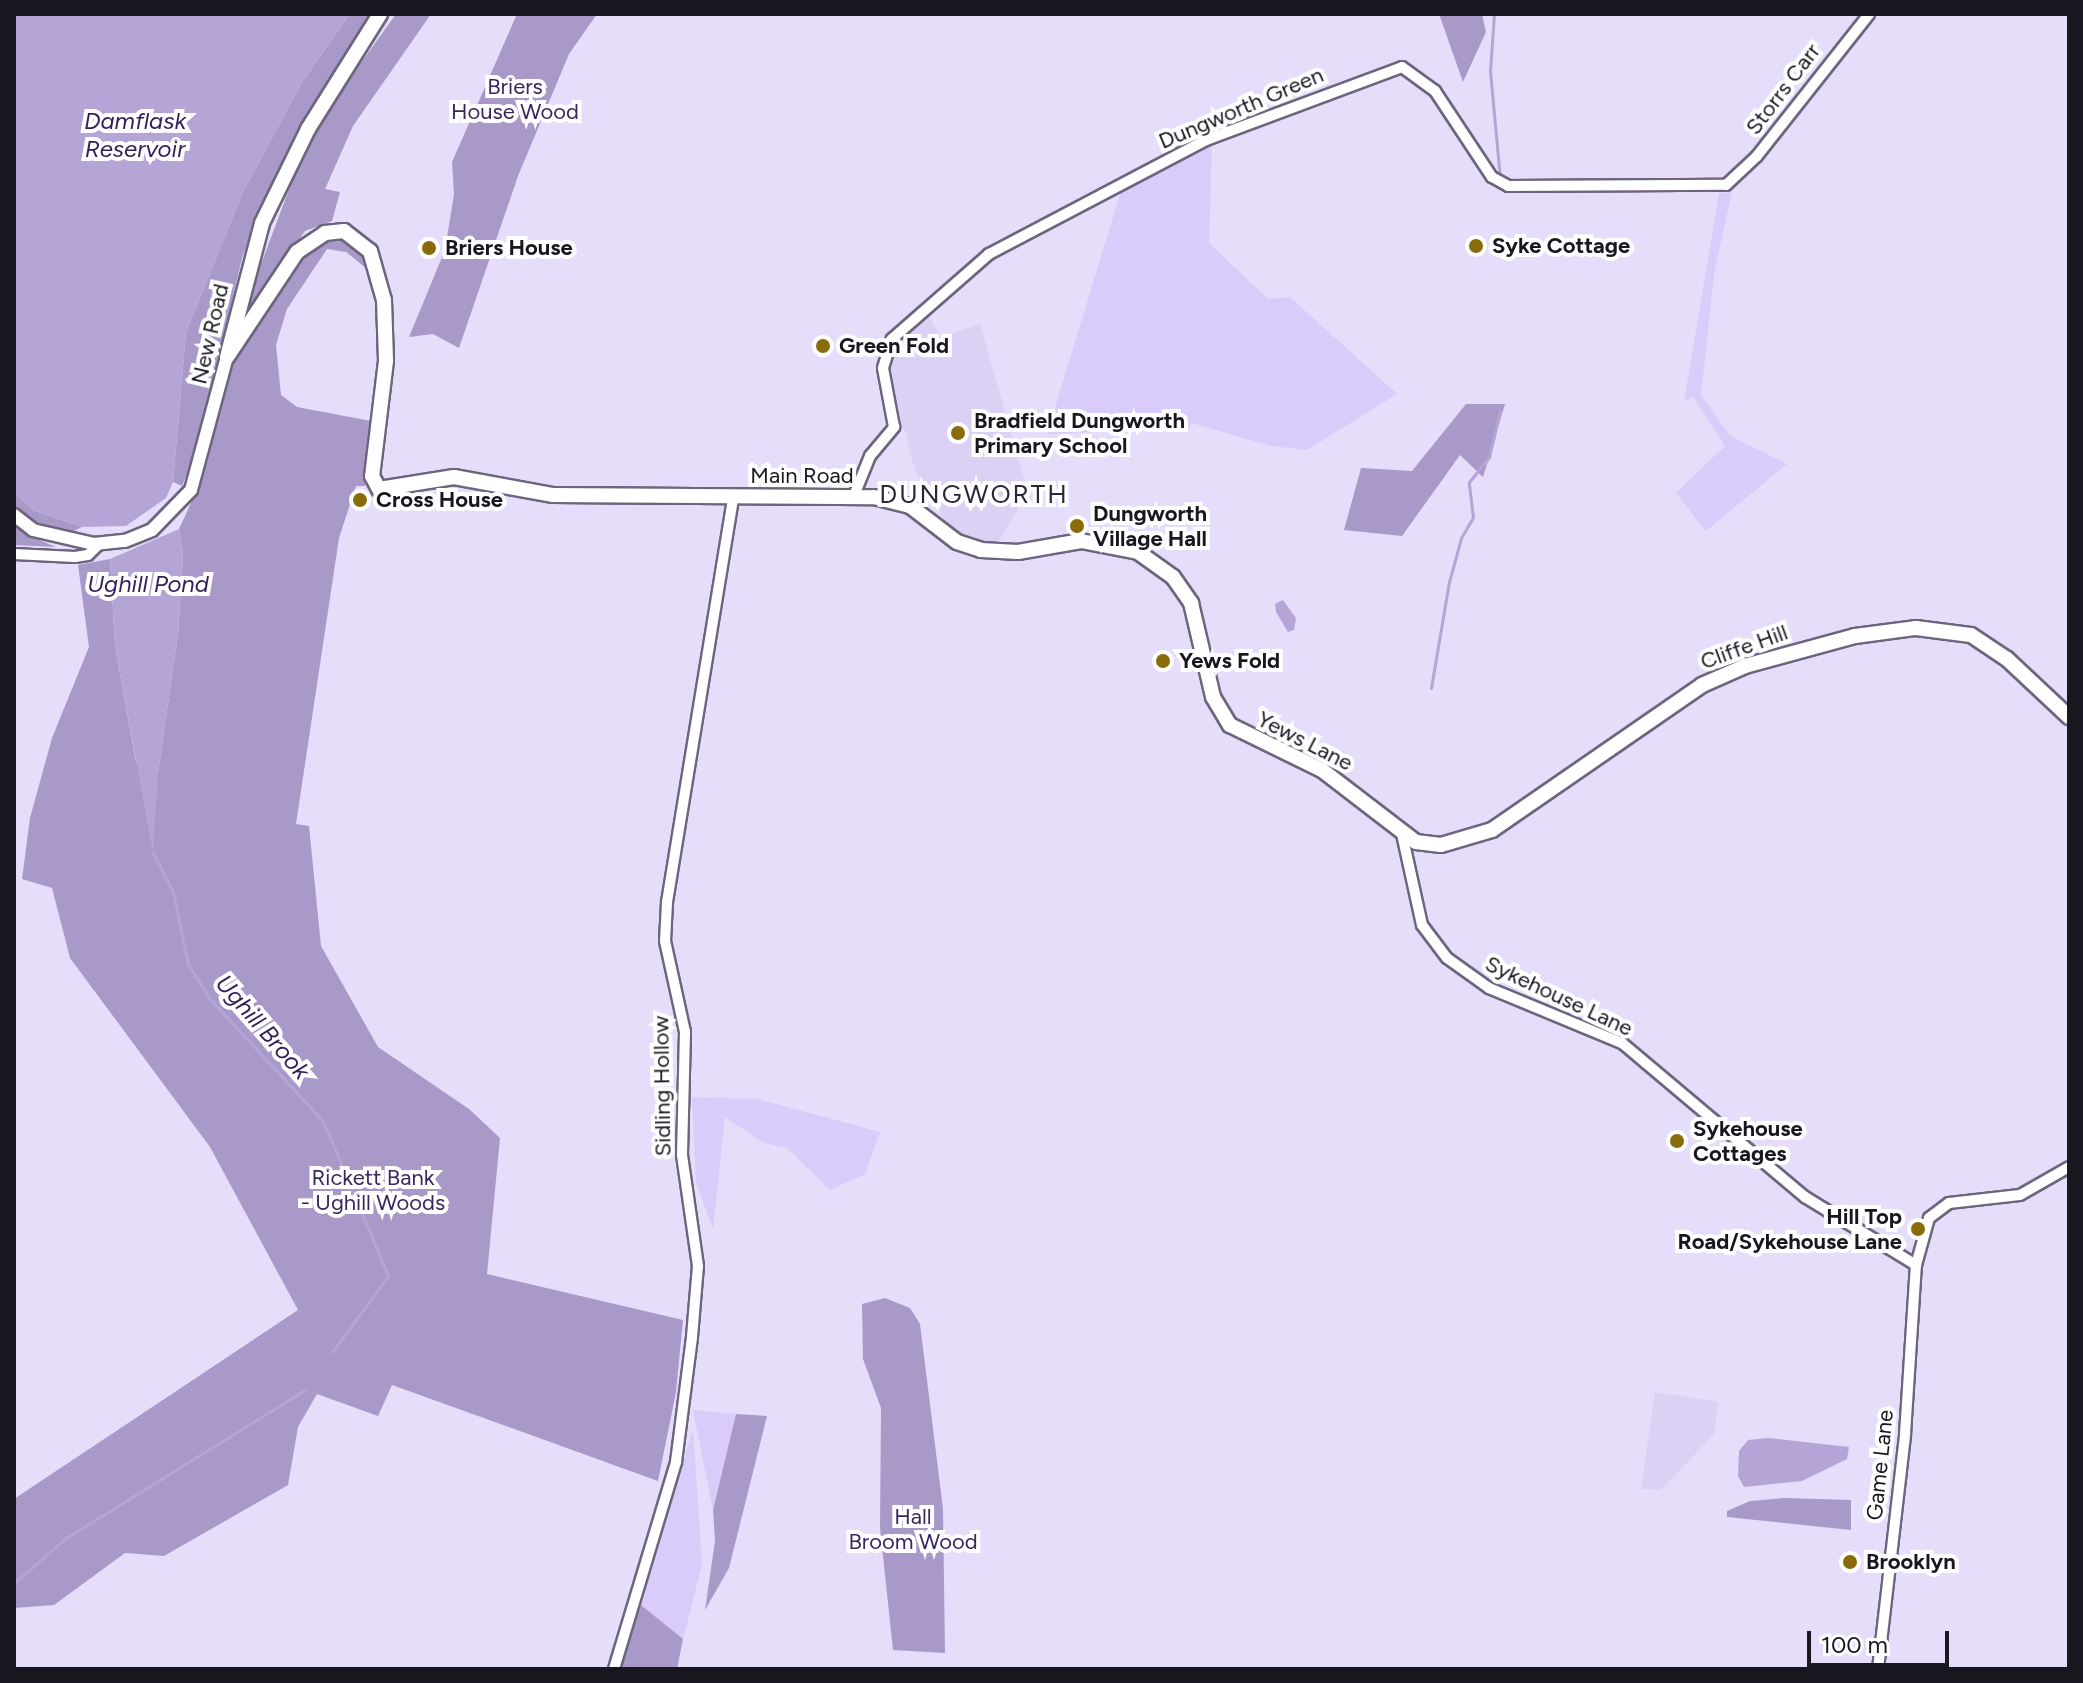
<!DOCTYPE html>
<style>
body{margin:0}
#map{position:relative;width:2083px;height:1683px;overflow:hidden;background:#e5ddfa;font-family:Figtree,sans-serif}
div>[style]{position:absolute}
.built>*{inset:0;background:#dcd1f5}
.green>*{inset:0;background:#d9cbfa}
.forest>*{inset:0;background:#a899c9}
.water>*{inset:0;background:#b4a5d6}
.stream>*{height:3px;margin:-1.5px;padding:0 1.5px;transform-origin:1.5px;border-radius:1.5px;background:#b4a5d6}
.roads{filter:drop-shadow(2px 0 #6d657e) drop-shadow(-2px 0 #6d657e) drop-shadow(0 2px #6d657e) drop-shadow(0 -2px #6d657e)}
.minor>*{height:10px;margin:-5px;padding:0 5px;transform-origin:5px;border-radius:5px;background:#fff}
.tertiary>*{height:12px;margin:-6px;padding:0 6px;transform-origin:6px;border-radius:6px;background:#fff}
.secondary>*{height:14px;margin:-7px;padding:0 7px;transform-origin:7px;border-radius:7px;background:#fff}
.dots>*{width:22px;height:22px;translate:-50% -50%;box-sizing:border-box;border:4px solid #fff;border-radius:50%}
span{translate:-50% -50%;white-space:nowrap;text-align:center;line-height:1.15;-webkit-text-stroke:8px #fff;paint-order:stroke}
.park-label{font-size:22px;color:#3c255f}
.street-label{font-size:22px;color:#191620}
.poi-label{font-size:22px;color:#191620;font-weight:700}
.left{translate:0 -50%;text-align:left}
.right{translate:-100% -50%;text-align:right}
.water-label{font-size:24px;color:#351d58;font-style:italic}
.quarter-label{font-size:26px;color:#2c253b;letter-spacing:2px}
.frame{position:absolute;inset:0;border:16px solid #191620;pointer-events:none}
.scale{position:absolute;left:1807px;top:1631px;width:142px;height:36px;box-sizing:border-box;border:4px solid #191620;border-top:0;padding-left:10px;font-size:24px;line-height:28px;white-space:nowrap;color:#191620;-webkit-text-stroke:6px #fff;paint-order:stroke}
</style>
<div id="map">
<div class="built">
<i style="clip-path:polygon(929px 317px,941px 337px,980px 324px,1028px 492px,996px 546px,962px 537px,947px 525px,915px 471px,905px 430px,898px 425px,887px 367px,894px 342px)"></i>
<i style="clip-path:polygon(1655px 1392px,1718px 1402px,1714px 1434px,1661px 1490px,1641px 1489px)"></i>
</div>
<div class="green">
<i style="clip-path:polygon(1212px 142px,1209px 243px,1268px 299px,1290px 297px,1397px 394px,1307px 450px,1271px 446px,1192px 423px,1190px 428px,1047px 434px,1121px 191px)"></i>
<i style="clip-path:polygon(1732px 192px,1714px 274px,1701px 395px,1730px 436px,1787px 464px,1706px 531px,1676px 493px,1725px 446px,1693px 396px,1684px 402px,1719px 193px)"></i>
<i style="clip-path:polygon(692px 1097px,757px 1099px,880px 1132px,865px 1174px,830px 1190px,787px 1148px,764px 1143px,725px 1117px,713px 1229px,696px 1182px)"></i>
<i style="clip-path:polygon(693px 1410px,736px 1414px,713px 1510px)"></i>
<i style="clip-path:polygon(693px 1429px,702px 1564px,683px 1639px,641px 1605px)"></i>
</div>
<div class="forest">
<i style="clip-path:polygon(350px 14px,373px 14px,268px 191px,242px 258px,199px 443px,182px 486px,173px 482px,186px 332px,243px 192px,302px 82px)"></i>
<i style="clip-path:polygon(396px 14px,431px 14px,353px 126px,325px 189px,340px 192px,332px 221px,305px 231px,236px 331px,297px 168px,337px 96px)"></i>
<i style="clip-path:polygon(517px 14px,597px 14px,569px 54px,518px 176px,459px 348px,433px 334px,409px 337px,445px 250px,454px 194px,452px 162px)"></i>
<i style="clip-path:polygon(1439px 14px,1482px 14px,1486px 32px,1463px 82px)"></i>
<i style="clip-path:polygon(336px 237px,356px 247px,372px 273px,346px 252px,327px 249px,287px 309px,276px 345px,281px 395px,297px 407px,371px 421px,365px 486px,356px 486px,339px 538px,296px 824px,309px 826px,321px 946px,378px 1047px,469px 1109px,500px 1138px,487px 1274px,683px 1320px,676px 1392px,658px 1481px,392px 1385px,378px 1416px,317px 1394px,298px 1427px,288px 1485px,164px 1556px,125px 1553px,54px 1605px,14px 1608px,14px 1499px,298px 1310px,210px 1147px,70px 958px,52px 888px,22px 879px,30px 818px,52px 738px,89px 647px,78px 565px,110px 559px,115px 646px,136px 762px,158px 773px,178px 634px,183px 553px,179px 529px,203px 477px,232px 361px,311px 249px)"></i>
<i style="clip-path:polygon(1466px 404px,1505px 404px,1483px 477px,1460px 455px,1402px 536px,1344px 530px,1361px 468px,1412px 471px)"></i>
<i style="clip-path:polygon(14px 492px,33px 510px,82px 527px,68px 534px,35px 524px,14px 506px)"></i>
<i style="clip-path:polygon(14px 523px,30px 536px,56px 547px,14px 545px)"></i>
<i style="clip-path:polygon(885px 1298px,910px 1308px,920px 1324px,943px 1509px,945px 1653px,893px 1650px,880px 1528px,881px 1408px,863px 1359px,862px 1304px)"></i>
<i style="clip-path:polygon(736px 1414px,767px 1416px,729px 1568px,705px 1610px,715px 1541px,713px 1510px)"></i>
<i style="clip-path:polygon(1785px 1498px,1851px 1500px,1851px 1530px,1727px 1517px,1727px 1511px,1750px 1501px)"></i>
<i style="clip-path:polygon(641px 1605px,683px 1639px,677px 1669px,619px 1669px)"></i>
</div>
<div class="water">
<i style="clip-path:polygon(14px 14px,350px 14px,302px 82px,243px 192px,186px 332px,173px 482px,166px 498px,126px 526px,82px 527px,33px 510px,14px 492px)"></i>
<i style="clip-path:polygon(179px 529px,183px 553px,178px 634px,158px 773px,153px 853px,115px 646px,110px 559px)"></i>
<i style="clip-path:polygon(1283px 600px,1296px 618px,1294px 630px,1288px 632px,1276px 612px,1275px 604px)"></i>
<i style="clip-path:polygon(1768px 1438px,1849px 1447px,1847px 1459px,1802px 1481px,1744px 1487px,1738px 1476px,1739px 1451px,1748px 1440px)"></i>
</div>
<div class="stream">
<i style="left:1494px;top:14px;width:57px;rotate:94deg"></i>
<i style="left:1490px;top:71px;width:107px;rotate:84.7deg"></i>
<i style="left:1431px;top:688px;width:108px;rotate:-80.4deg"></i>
<i style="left:1449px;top:582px;width:46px;rotate:-74.7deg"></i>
<i style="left:1461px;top:538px;width:24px;rotate:-60deg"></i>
<i style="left:1473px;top:517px;width:35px;rotate:-97deg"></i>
<i style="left:1469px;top:482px;width:32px;rotate:-51deg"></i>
<i style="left:1489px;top:457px;width:47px;rotate:-76.6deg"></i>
<i style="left:153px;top:853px;width:44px;rotate:62.9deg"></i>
<i style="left:173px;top:892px;width:74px;rotate:78.2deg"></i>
<i style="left:188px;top:964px;width:40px;rotate:58deg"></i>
<i style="left:209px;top:998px;width:168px;rotate:47.2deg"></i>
<i style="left:323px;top:1121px;width:168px;rotate:67.2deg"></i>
<i style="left:388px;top:1276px;width:94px;rotate:126.4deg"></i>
<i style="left:14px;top:1583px;width:69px;rotate:-40.9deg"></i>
<i style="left:66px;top:1538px;width:282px;rotate:-31.8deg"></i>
</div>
<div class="roads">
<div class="minor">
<i style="left:853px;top:498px;width:45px;rotate:-68deg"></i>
<i style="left:870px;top:456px;width:38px;rotate:-50deg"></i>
<i style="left:894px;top:427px;width:60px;rotate:-100.6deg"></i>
<i style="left:883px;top:368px;width:30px;rotate:-73deg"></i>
<i style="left:892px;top:339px;width:129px;rotate:-41.2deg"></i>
<i style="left:989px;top:254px;width:245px;rotate:-27.7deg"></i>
<i style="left:1206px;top:140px;width:209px;rotate:-20.4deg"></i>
<i style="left:1402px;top:67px;width:41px;rotate:36deg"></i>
<i style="left:1435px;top:91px;width:103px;rotate:56.5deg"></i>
<i style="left:1492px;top:177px;width:18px;rotate:29deg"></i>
<i style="left:1508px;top:186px;width:218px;rotate:-0.3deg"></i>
<i style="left:1726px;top:185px;width:42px;rotate:-43.1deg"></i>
<i style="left:1757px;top:156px;width:181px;rotate:-51.7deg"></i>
<i style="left:14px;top:554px;width:61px;rotate:2.8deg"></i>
<i style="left:75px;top:557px;width:13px;rotate:-9deg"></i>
<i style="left:88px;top:555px;width:16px;rotate:-45deg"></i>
<i style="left:1402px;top:834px;width:93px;rotate:77.6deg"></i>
<i style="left:1422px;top:925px;width:41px;rotate:52.9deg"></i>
<i style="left:1447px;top:958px;width:52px;rotate:35.5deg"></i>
<i style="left:1489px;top:988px;width:144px;rotate:22.5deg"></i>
<i style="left:1622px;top:1043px;width:239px;rotate:40.1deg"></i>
<i style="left:1805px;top:1197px;width:130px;rotate:31.5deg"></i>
<i style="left:614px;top:1669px;width:216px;rotate:-73.3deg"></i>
<i style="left:676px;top:1462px;width:126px;rotate:-82.7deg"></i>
<i style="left:692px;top:1337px;width:71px;rotate:-85.2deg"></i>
<i style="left:698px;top:1266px;width:112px;rotate:-98.2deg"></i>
<i style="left:682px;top:1155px;width:123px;rotate:-88.6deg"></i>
<i style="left:685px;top:1032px;width:93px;rotate:-102.4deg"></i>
<i style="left:665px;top:941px;width:39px;rotate:-87deg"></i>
<i style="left:667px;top:902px;width:409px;rotate:-80.7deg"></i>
<i style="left:1878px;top:1669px;width:237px;rotate:-83.4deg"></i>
<i style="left:1905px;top:1434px;width:169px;rotate:-86.3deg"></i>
<i style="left:1916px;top:1265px;width:49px;rotate:-74.5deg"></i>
<i style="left:1929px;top:1218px;width:25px;rotate:-37deg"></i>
<i style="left:1949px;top:1203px;width:71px;rotate:-6.4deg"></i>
<i style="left:2020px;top:1195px;width:56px;rotate:-29.7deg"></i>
</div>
<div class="tertiary">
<i style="left:14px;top:515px;width:24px;rotate:38deg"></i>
<i style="left:33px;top:530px;width:63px;rotate:12.9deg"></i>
<i style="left:94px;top:544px;width:31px;rotate:-6deg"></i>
<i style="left:125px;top:541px;width:29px;rotate:-22deg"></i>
<i style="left:152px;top:530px;width:56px;rotate:-45.7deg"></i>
<i style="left:191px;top:490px;width:138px;rotate:-74.9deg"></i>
</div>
<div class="secondary">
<i style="left:228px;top:353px;width:134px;rotate:-75.3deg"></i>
<i style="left:262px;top:223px;width:105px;rotate:-63.9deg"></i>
<i style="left:308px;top:129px;width:136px;rotate:-57.9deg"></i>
<i style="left:227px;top:357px;width:126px;rotate:-56.3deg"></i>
<i style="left:297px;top:252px;width:34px;rotate:-34deg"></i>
<i style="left:325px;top:233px;width:19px;rotate:-6deg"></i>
<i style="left:344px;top:231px;width:33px;rotate:38deg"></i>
<i style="left:370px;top:251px;width:51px;rotate:74.1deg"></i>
<i style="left:384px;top:300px;width:61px;rotate:88.1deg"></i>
<i style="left:386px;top:361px;width:116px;rotate:96.9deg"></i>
<i style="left:372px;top:476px;width:15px;rotate:62deg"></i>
<i style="left:379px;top:489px;width:76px;rotate:-9.1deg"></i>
<i style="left:454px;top:477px;width:101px;rotate:10.3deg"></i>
<i style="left:553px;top:495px;width:321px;rotate:0.4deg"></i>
<i style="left:874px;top:497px;width:37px;rotate:14deg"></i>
<i style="left:910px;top:506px;width:59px;rotate:37.5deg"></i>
<i style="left:957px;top:542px;width:25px;rotate:18deg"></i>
<i style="left:981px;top:550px;width:37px;rotate:3deg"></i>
<i style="left:1018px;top:552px;width:64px;rotate:-9.9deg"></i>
<i style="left:1081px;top:541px;width:58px;rotate:10.9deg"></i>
<i style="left:1138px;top:552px;width:43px;rotate:35.5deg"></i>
<i style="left:1173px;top:577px;width:32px;rotate:55deg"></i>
<i style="left:1191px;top:603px;width:97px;rotate:76.8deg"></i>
<i style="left:1213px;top:697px;width:33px;rotate:59deg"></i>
<i style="left:1230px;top:725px;width:102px;rotate:26.1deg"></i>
<i style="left:1322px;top:770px;width:118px;rotate:37.5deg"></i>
<i style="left:1416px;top:842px;width:25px;rotate:7deg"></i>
<i style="left:1441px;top:845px;width:53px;rotate:-16.4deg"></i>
<i style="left:1492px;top:830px;width:255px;rotate:-34.6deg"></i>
<i style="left:1702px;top:685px;width:47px;rotate:-23.8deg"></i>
<i style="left:1745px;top:666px;width:114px;rotate:-15.3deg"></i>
<i style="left:1855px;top:636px;width:62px;rotate:-7.5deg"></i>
<i style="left:1916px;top:628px;width:55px;rotate:7.3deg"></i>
<i style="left:1971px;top:635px;width:43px;rotate:33.7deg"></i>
<i style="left:2007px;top:659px;width:85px;rotate:43.1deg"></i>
</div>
</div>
<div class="dots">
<i style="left:1476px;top:246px;background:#896b0a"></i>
<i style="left:429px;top:248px;background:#896b0a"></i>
<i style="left:823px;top:346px;background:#896b0a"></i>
<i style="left:958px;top:433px;background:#896b0a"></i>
<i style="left:360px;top:500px;background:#896b0a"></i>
<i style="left:1077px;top:526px;background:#896b0a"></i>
<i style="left:1163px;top:661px;background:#896b0a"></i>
<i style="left:1677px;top:1141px;background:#896b0a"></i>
<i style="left:1918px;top:1229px;background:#896b0a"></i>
<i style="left:1850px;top:1562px;background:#896b0a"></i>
</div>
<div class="park-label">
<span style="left:515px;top:99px">Briers<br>House Wood</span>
<span style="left:373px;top:1190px">Rickett Bank<br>- Ughill Woods</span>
<span style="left:913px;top:1529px">Hall<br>Broom Wood</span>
</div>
<div class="street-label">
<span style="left:1783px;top:89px;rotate:-53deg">Storrs Carr</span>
<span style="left:1241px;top:108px;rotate:-23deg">Dungworth Green</span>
<span style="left:210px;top:334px;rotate:-77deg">New Road</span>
<span style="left:802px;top:476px">Main Road</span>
<span style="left:1744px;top:647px;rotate:-20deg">Cliffe Hill</span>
<span style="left:1305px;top:741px;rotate:27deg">Yews Lane</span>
<span style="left:1559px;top:996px;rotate:25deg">Sykehouse Lane</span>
<span style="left:662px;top:1086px;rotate:-91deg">Sidling Hollow</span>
<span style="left:1880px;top:1465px;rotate:-84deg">Game Lane</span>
</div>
<div class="poi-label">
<span class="left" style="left:1492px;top:246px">Syke Cottage</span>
<span class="left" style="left:445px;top:248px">Briers House</span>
<span class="left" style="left:839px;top:346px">Green Fold</span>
<span class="left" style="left:974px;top:433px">Bradfield Dungworth<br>Primary School</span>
<span class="left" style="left:376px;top:500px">Cross House</span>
<span class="left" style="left:1093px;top:526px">Dungworth<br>Village Hall</span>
<span class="left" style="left:1179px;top:661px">Yews Fold</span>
<span class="left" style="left:1693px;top:1141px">Sykehouse<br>Cottages</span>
<span class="right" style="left:1902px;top:1229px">Hill Top<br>Road/Sykehouse Lane</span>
<span class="left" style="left:1866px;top:1562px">Brooklyn</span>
</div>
<div class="water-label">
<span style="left:135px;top:135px">Damflask<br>Reservoir</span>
<span style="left:148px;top:584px">Ughill Pond</span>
<span style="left:263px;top:1027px;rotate:49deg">Ughill Brook</span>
</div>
<div class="quarter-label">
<span style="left:974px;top:495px">DUNGWORTH</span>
</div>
<div class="frame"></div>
<div class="scale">100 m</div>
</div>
